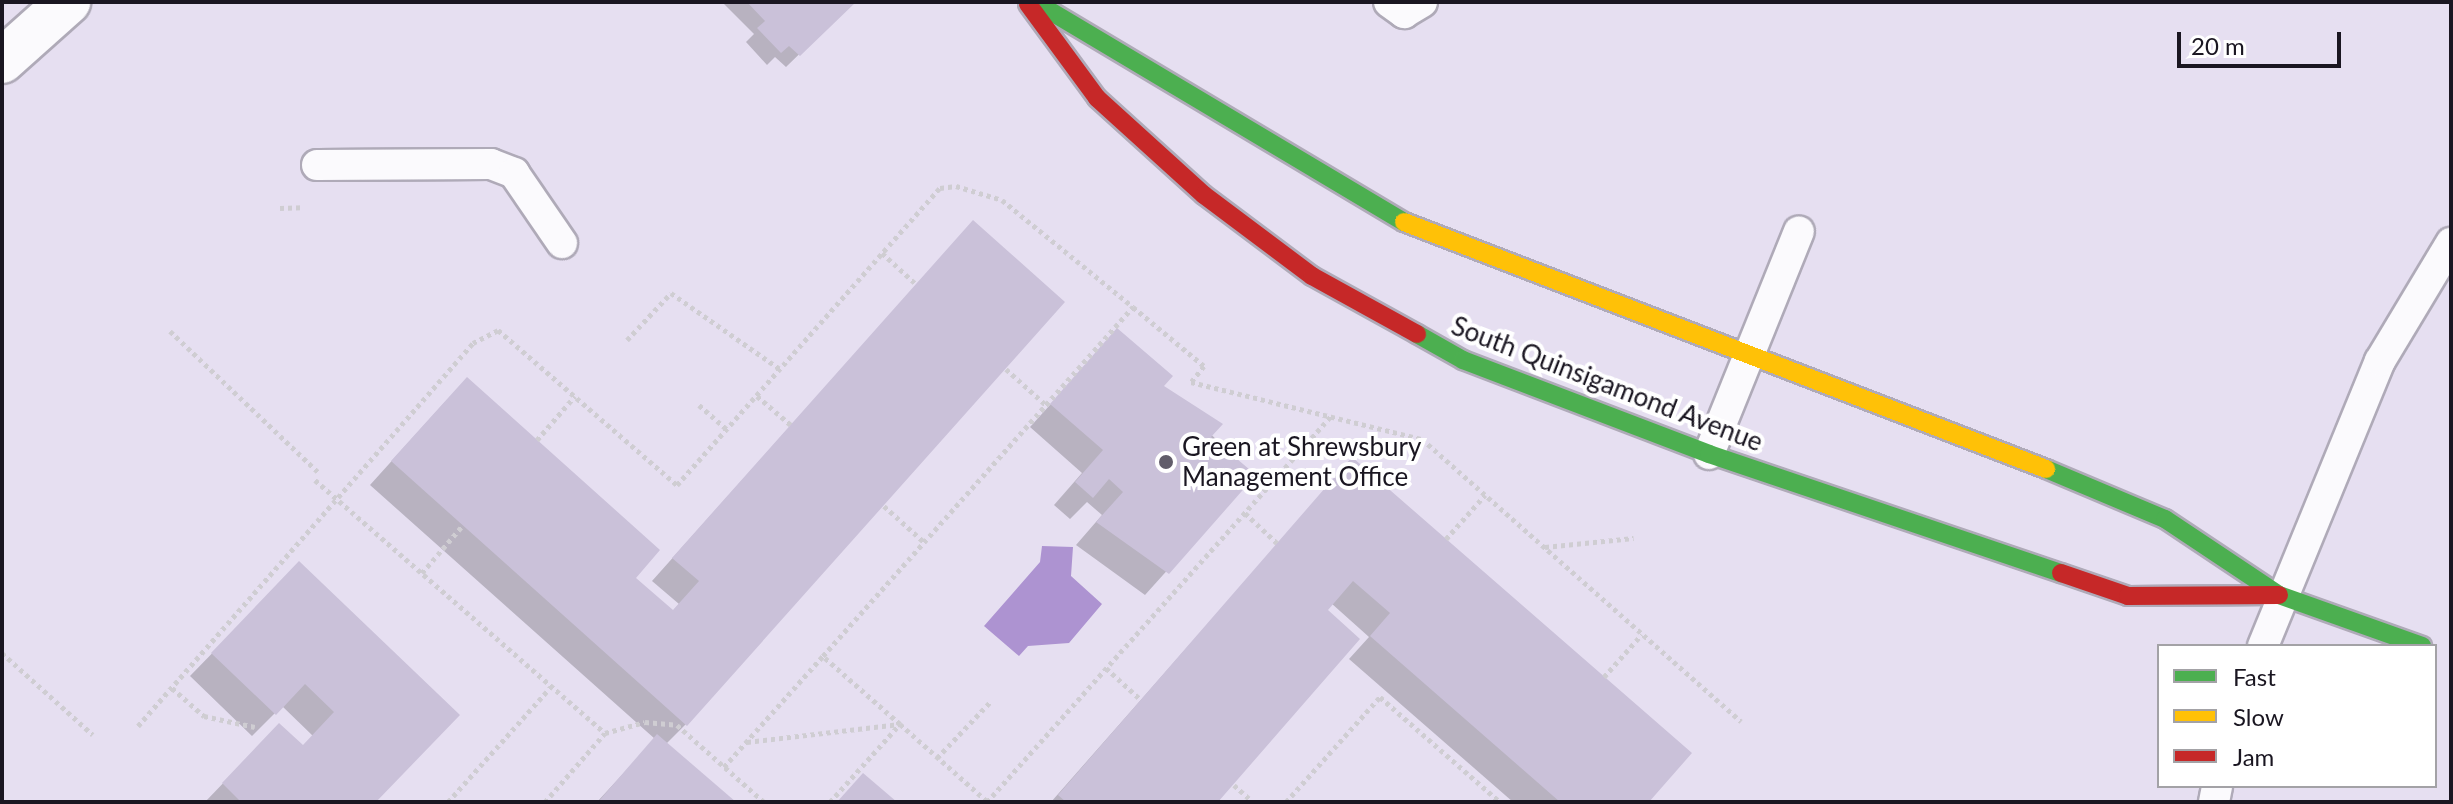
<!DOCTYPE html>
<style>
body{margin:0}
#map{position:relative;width:2453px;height:804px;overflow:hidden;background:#e6dff1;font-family:Lato,sans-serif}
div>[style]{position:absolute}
.water>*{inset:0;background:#ad93d1}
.shadow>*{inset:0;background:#0003}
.building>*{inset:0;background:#cac1d9}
.path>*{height:5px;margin-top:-2.5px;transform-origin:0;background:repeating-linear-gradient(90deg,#cfcdd2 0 4px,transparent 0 8px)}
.roads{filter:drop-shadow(2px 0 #afaab8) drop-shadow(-2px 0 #afaab8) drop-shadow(0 2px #afaab8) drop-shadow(0 -2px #afaab8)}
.lane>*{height:30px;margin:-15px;padding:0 15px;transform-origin:15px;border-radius:15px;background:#fbfafd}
.street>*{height:44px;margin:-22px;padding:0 22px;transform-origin:22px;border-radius:22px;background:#fbfafd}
.fast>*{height:18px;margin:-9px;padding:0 9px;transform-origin:9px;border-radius:9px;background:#4caf50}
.slow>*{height:18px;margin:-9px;padding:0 9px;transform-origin:9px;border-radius:9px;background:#ffc107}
.jam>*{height:18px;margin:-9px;padding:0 9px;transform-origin:9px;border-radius:9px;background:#c62828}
.dots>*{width:22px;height:22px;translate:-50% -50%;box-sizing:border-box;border:4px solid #fff;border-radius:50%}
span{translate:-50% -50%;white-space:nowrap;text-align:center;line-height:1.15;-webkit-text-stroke:8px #fff;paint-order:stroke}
.street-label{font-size:26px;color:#1a1621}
.poi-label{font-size:26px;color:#1a1621}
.left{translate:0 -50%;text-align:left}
.frame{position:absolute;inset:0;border:4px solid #1a1621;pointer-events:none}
.legend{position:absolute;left:2157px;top:644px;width:280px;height:144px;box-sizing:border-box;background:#fff;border:2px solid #a3a2a6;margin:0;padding:10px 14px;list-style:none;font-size:24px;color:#1a1621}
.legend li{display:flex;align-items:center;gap:16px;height:40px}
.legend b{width:40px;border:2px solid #a3a2a6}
.scale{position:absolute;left:2177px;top:32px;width:164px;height:36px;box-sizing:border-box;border:4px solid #1a1621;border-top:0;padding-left:10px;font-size:24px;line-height:28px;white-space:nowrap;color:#1a1621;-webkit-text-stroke:6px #fff;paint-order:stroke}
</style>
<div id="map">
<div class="water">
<i style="clip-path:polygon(1042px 546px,1073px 547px,1071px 576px,1102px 604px,1069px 643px,1028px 646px,1019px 656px,984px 626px,1040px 562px)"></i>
</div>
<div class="shadow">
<i style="clip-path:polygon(722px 2px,853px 2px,786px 67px,775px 57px,767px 65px,746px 42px,754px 34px)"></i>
<i style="clip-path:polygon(973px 222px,686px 724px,666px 744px,733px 802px,597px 802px,655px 739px,370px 485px,445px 402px,672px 612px,679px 604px,652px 581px)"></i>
<i style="clip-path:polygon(1118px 330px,1161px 386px,1253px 475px,1145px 595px,1076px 545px,1102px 515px,1087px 502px,1070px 519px,1054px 505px,1082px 473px,1030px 427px)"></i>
<i style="clip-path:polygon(1352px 460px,1647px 802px,1513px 802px,1349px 659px,1369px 637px,1331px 603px,1215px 802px,1051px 802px)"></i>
<i style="clip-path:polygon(299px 564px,373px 802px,205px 802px,257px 748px,302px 747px,313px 736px,282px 706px,252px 736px,190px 676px)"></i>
</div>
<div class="building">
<i style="clip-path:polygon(747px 2px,856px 2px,800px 56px,789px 46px,781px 53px,757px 28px,765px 21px)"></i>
<i style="clip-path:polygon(973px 220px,1065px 302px,687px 726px,391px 461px,467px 377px,660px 550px,636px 578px,673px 610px,699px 581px,672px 558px)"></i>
<i style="clip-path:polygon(1117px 328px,1173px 376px,1164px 386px,1223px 424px,1211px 437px,1256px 475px,1169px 574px,1096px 522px,1123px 492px,1109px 479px,1093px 498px,1075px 482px,1103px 450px,1050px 404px)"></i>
<i style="clip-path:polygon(1352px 457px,1692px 753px,1649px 802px,1560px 802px,1370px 636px,1390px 613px,1353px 581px,1328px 610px,1360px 639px,1218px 802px,1066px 802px,1058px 795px)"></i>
<i style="clip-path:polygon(299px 561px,460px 715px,376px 802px,241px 802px,222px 783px,279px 723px,303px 745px,334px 712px,305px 684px,276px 715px,211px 653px)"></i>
<i style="clip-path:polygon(657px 734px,736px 802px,598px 802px)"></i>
<i style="clip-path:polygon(863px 773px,897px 802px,837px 802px)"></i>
</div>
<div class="path">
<i style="left:280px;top:208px;width:23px;rotate:-2deg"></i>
<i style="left:882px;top:253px;width:46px;rotate:42.4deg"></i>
<i style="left:170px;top:331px;width:207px;rotate:43.6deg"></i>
<i style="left:627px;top:340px;width:64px;rotate:-46.9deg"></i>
<i style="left:671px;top:293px;width:133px;rotate:34.9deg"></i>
<i style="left:1006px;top:369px;width:54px;rotate:42deg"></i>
<i style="left:757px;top:396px;width:45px;rotate:40.5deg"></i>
<i style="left:699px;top:405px;width:37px;rotate:41deg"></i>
<i style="left:537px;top:440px;width:58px;rotate:-49.2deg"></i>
<i style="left:315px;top:480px;width:385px;rotate:41.1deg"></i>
<i style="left:605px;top:733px;width:41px;rotate:-15.4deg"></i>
<i style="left:645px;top:722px;width:32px;rotate:5deg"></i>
<i style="left:677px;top:725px;width:116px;rotate:41.5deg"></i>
<i style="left:884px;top:506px;width:54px;rotate:42deg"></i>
<i style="left:1245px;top:513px;width:44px;rotate:43.2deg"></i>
<i style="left:1446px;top:539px;width:59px;rotate:-48.4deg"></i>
<i style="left:1545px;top:547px;width:89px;rotate:-5.8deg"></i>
<i style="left:422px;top:573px;width:63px;rotate:-49.5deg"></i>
<i style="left:2px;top:653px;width:122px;rotate:42deg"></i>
<i style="left:1106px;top:668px;width:47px;rotate:42.4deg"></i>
<i style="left:1604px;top:677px;width:57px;rotate:-48.5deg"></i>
<i style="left:172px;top:688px;width:43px;rotate:41.2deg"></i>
<i style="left:204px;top:716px;width:52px;rotate:12.2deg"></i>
<i style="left:138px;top:726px;width:509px;rotate:-48.82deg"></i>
<i style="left:473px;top:343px;width:28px;rotate:-27deg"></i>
<i style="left:498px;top:330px;width:237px;rotate:40.9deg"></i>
<i style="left:677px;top:485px;width:397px;rotate:-48.5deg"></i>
<i style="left:940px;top:188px;width:16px;rotate:-7deg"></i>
<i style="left:956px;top:186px;width:48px;rotate:16.9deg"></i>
<i style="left:1002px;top:200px;width:169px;rotate:39.2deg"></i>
<i style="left:1133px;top:307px;width:92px;rotate:39.7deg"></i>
<i style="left:1204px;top:366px;width:21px;rotate:129deg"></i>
<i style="left:1191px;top:382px;width:238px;rotate:13.9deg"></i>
<i style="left:1422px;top:439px;width:426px;rotate:41.5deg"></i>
<i style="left:747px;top:742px;width:154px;rotate:-6.7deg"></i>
<i style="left:900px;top:724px;width:118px;rotate:41.6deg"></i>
<i style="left:937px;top:758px;width:79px;rotate:-46.5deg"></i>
<i style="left:724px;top:767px;width:149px;rotate:-48.3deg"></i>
<i style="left:1234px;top:785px;width:25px;rotate:42deg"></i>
<i style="left:448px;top:802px;width:154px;rotate:-48.2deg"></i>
<i style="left:545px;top:802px;width:91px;rotate:-49deg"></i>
<i style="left:830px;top:802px;width:105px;rotate:-48.1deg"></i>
<i style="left:900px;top:724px;width:103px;rotate:-138.6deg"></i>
<i style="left:823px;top:656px;width:467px;rotate:-48.4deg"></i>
<i style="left:987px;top:802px;width:517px;rotate:-48.29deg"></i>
<i style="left:1286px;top:802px;width:141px;rotate:-48.2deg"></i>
<i style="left:1380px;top:697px;width:159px;rotate:41.2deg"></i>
</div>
<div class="roads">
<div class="lane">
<i style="left:1389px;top:2px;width:19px;rotate:36deg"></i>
<i style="left:1404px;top:13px;width:21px;rotate:-31deg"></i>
<i style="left:317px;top:165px;width:174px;rotate:-0.3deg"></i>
<i style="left:491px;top:164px;width:25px;rotate:21deg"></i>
<i style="left:514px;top:173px;width:85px;rotate:55.6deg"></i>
<i style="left:1709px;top:454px;width:240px;rotate:-68deg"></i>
<i style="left:2263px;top:646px;width:308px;rotate:-67.7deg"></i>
<i style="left:2380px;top:361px;width:138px;rotate:-59deg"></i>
<i style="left:2214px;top:802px;width:16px;rotate:-79deg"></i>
</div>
<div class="street">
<i style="left:2px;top:61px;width:89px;rotate:-41.8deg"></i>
</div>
<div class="fast">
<i style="left:1035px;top:2px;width:430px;rotate:30.8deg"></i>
<i style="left:1417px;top:334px;width:53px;rotate:29.5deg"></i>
<i style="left:1463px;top:360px;width:263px;rotate:20.9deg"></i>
<i style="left:1709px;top:454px;width:372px;rotate:18.7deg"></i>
<i style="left:2046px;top:469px;width:129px;rotate:22.8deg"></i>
<i style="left:2165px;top:519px;width:137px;rotate:33.7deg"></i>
<i style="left:2279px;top:595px;width:152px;rotate:19.6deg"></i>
</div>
<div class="slow">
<i style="left:1404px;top:222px;width:688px;rotate:21.04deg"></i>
</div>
<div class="jam">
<i style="left:1028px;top:4px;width:117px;rotate:53.7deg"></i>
<i style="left:1097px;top:98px;width:144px;rotate:42.2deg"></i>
<i style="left:1204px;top:195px;width:135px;rotate:36.9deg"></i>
<i style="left:1312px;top:276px;width:120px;rotate:28.9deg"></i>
<i style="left:2061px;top:573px;width:71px;rotate:18.9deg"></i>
<i style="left:2128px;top:596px;width:151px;rotate:-0.4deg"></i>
</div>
</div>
<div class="dots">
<i style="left:1166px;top:462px;background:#615c6a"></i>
</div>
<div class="street-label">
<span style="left:1607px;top:384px;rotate:21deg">South Quinsigamond Avenue</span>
</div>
<div class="poi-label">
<span class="left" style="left:1182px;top:462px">Green at Shrewsbury<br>Management Office</span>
</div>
<div class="frame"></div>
<ul class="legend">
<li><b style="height:10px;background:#4caf50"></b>Fast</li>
<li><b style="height:10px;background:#ffc107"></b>Slow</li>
<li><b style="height:10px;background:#c62828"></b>Jam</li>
</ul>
<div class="scale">20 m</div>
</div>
